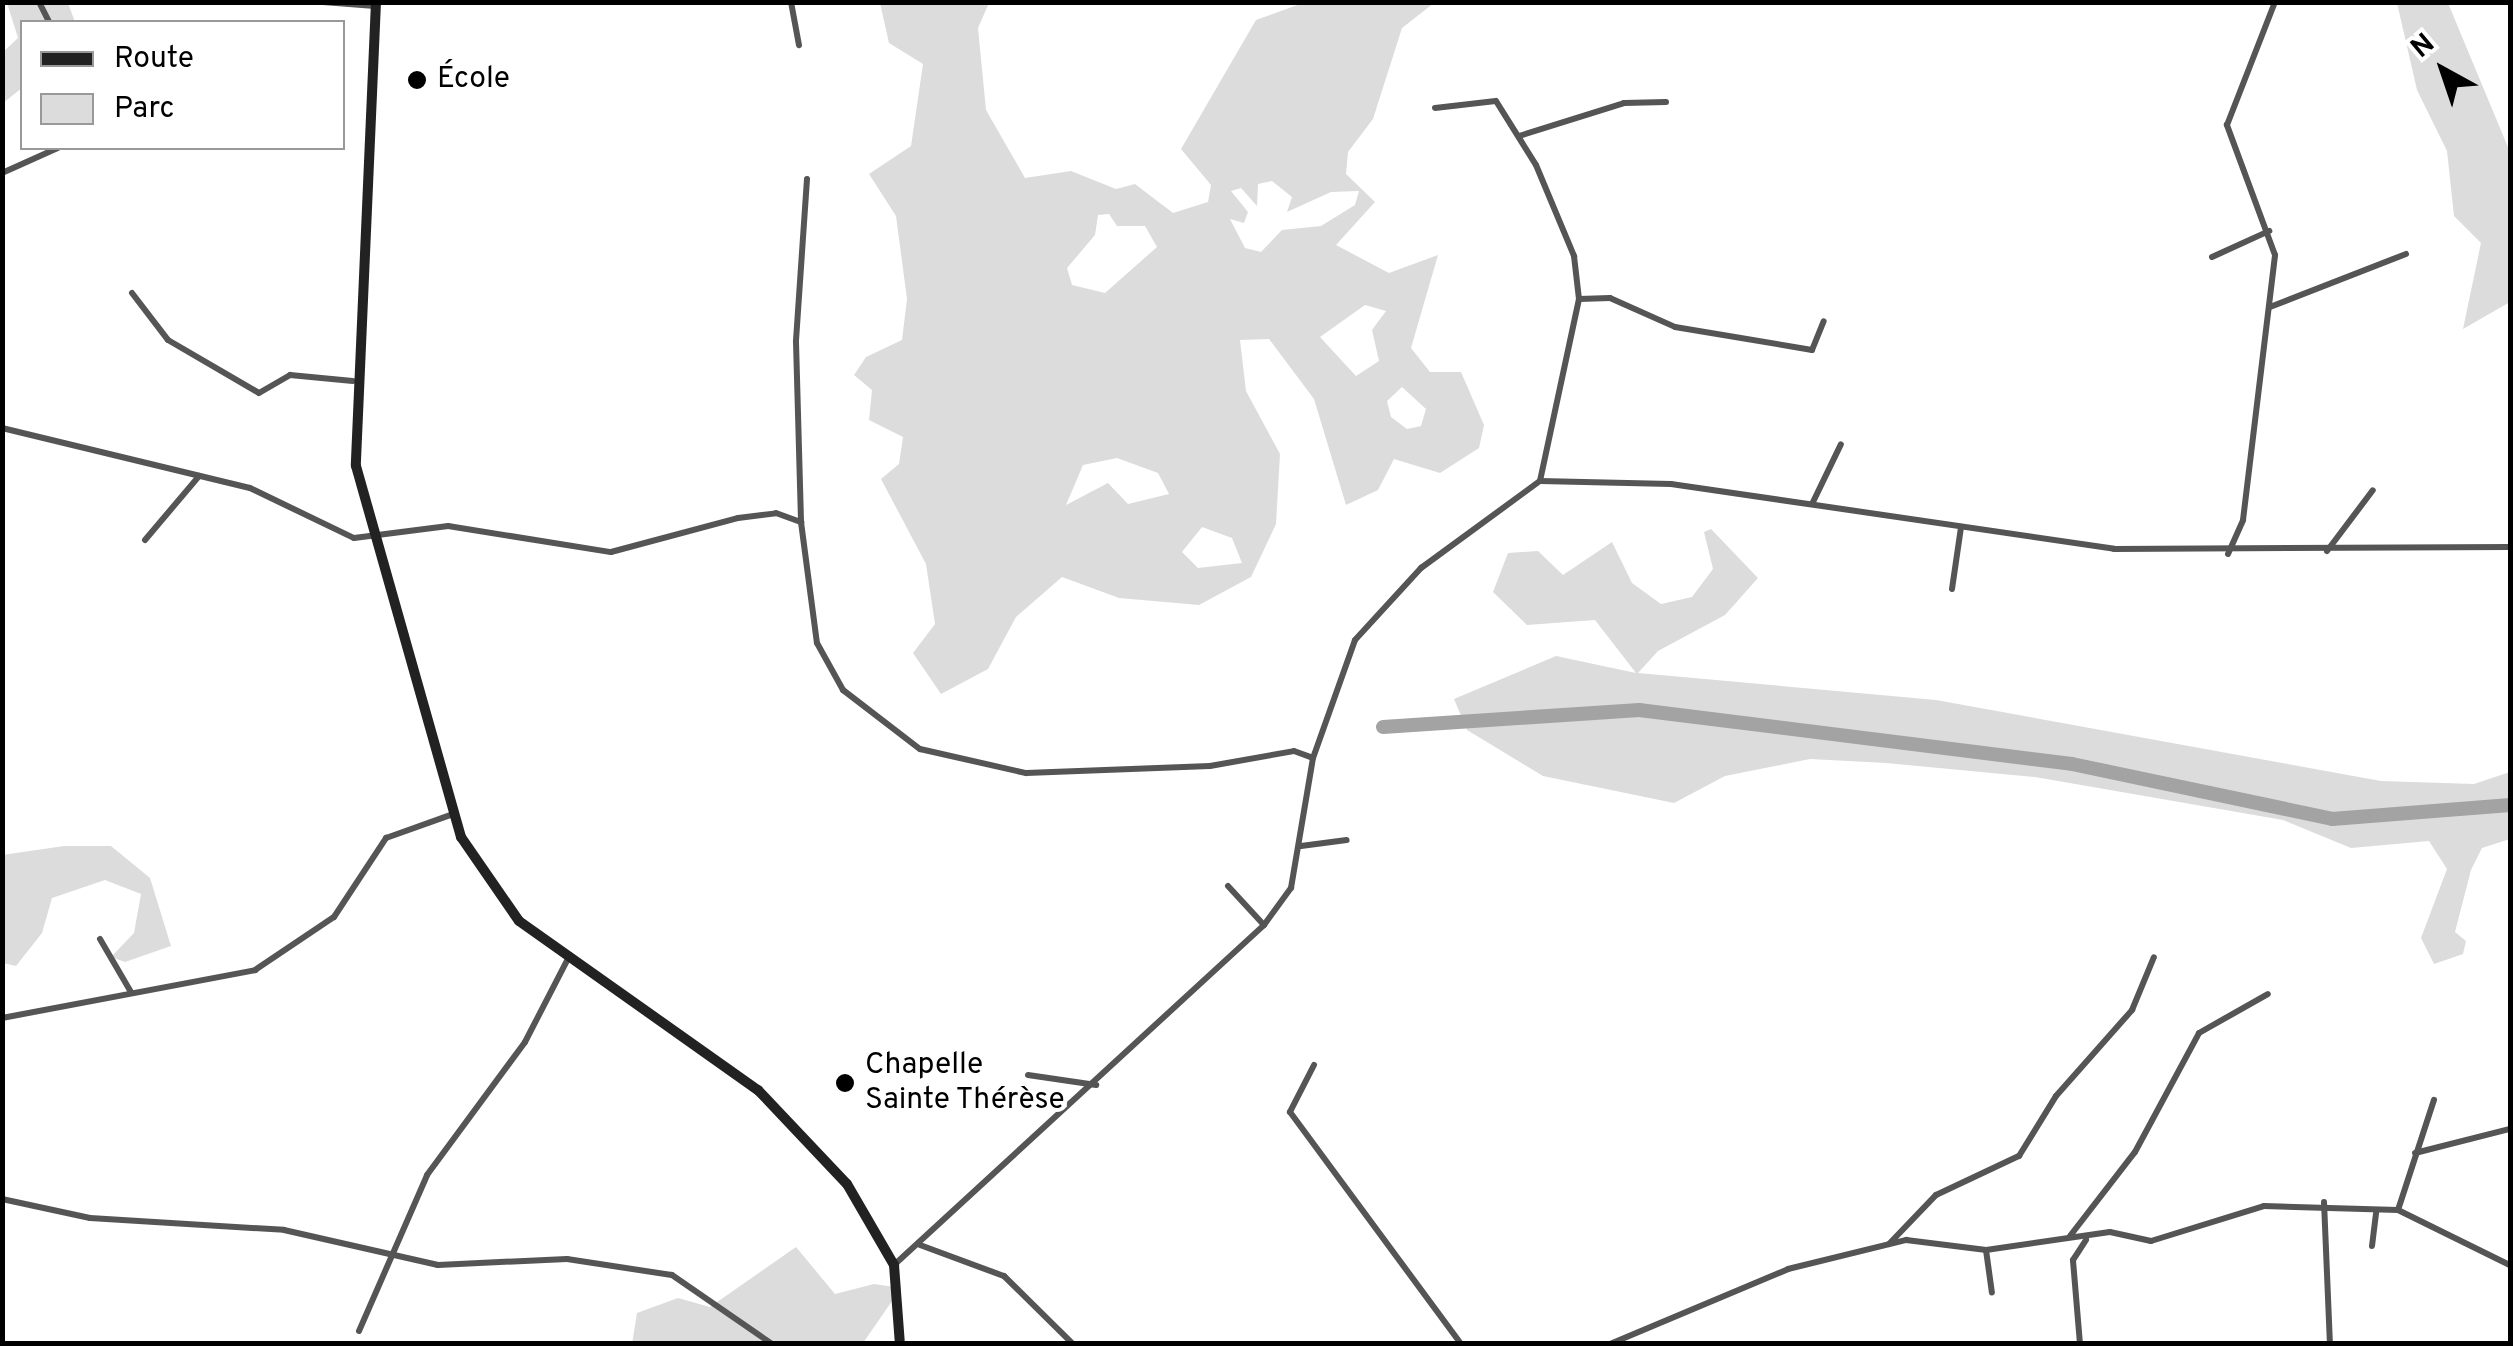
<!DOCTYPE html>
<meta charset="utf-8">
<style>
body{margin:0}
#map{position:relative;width:2513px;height:1346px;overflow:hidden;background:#fff;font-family:Overpass,sans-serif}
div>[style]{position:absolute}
.green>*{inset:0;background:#dcdcdc}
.river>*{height:14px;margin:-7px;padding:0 7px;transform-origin:7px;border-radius:7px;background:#a3a3a3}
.street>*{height:6px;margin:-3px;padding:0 3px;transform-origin:3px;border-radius:3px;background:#555}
.secondary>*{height:10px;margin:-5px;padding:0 5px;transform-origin:5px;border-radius:5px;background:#222}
.dots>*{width:28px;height:28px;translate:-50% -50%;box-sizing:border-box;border:5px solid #fff;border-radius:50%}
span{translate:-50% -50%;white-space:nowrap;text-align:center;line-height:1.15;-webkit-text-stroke:8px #fff;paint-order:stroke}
.poi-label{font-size:30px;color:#000}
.left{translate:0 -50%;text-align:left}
.frame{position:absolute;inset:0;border:5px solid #000;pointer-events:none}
.legend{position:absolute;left:20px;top:20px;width:325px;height:130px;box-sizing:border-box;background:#fff;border:2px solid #999;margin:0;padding:12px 18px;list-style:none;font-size:30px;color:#000}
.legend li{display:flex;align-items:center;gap:20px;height:50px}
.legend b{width:50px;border:2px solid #999}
.north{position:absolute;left:2393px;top:20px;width:100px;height:100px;-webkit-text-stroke:8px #fff;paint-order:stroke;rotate:320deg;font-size:28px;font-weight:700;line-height:40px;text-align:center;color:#000}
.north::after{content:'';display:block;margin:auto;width:35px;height:45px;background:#000;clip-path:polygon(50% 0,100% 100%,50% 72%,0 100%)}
</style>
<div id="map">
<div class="green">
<i style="clip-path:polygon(7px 3px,68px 3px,75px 22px,22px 22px,22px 88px,3px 103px,3px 52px,18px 38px)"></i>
<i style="clip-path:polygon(evenodd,880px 3px,989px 3px,978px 28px,986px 110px,1025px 178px,1071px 171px,1116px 189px,1135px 184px,1173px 213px,1208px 202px,1211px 185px,1181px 149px,1256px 20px,1303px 3px,1434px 3px,1402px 28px,1373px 119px,1348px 152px,1346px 174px,1375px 202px,1336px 245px,1389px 273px,1438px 255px,1411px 348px,1430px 372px,1461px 372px,1484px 425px,1479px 448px,1440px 473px,1394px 459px,1378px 490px,1346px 505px,1314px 399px,1269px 339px,1240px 340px,1246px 391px,1280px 454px,1276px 524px,1251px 577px,1199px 605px,1119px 598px,1062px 577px,1016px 617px,988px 669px,941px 694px,913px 653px,935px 624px,926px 564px,881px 479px,899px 464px,903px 437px,869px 420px,872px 390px,854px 375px,866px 357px,902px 340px,907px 299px,896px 216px,869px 174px,911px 146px,923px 64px,889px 43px,880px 3px,1272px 181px,1292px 197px,1287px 212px,1331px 192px,1359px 191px,1355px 205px,1321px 226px,1282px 230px,1261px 252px,1245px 248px,1230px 219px,1244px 223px,1248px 212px,1231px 191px,1241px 188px,1257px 206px,1258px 184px,1272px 181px,880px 3px,1109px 214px,1117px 226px,1145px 226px,1157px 247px,1105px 293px,1072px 285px,1067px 268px,1095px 235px,1098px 215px,1109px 214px,880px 3px,1365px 305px,1386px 311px,1372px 330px,1379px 361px,1356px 376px,1320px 337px,1365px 305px,880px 3px,1402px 387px,1426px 409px,1421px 426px,1407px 429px,1391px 417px,1387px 401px,1402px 387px,880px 3px,1117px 458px,1158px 473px,1169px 494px,1128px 504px,1108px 483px,1066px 505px,1083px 465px,1117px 458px,880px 3px,1202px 527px,1232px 538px,1242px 563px,1198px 568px,1182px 552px,1202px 527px)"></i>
<i style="clip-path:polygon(2397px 3px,2448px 3px,2510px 152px,2510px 302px,2463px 329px,2481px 243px,2454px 216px,2447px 151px,2417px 90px)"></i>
<i style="clip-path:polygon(1711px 529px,1758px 578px,1725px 615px,1658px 651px,1638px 673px,1936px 700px,2381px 781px,2474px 784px,2510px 772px,2510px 839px,2482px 848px,2471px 870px,2455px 932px,2466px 941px,2463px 954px,2434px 964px,2421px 938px,2447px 869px,2429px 841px,2351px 848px,2283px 820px,2035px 777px,1886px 763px,1810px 759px,1725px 776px,1674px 803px,1543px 776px,1467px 730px,1454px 699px,1556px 656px,1636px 673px,1595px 620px,1527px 625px,1493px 592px,1508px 553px,1538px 551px,1563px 575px,1612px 542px,1632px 583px,1661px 604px,1692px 597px,1713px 569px,1704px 532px)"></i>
<i style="clip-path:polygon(64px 846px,111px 846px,150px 878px,171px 946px,125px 962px,111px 957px,134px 933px,141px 894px,105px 880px,52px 898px,42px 933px,16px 966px,3px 963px,2px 855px)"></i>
<i style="clip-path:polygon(796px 1247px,835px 1294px,874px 1284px,901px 1288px,863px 1343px,632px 1344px,637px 1313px,678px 1298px,710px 1307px)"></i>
</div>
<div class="river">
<i style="left:1383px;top:727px;width:257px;rotate:-3.8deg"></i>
<i style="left:1639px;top:710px;width:436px;rotate:7.1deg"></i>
<i style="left:2072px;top:764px;width:266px;rotate:11.9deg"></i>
<i style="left:2332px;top:819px;width:179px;rotate:-4.5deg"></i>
</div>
<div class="street">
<i style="left:39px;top:2px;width:22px;rotate:63deg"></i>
<i style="left:323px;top:2px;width:52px;rotate:4.4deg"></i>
<i style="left:791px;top:2px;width:44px;rotate:79.5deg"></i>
<i style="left:1435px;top:108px;width:61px;rotate:-6.5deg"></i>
<i style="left:1496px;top:101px;width:75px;rotate:58deg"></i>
<i style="left:1536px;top:165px;width:99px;rotate:67.3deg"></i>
<i style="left:1574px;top:256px;width:43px;rotate:83.4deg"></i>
<i style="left:1579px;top:299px;width:186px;rotate:102.1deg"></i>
<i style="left:1519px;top:136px;width:110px;rotate:-17.4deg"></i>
<i style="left:1624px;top:103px;width:42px;rotate:-1.4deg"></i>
<i style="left:2px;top:173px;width:61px;rotate:-24.1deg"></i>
<i style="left:807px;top:179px;width:163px;rotate:93.9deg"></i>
<i style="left:796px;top:342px;width:180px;rotate:88.4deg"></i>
<i style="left:801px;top:522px;width:122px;rotate:82.5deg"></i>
<i style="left:817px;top:643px;width:54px;rotate:61deg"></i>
<i style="left:843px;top:690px;width:97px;rotate:37.5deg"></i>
<i style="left:920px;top:749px;width:109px;rotate:12.8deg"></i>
<i style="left:1026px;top:773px;width:184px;rotate:-2.2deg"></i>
<i style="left:1210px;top:766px;width:85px;rotate:-10.1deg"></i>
<i style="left:1294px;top:751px;width:20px;rotate:20deg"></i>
<i style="left:2212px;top:257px;width:63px;rotate:-24.5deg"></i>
<i style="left:132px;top:293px;width:59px;rotate:52.5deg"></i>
<i style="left:168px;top:340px;width:105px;rotate:30.2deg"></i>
<i style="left:259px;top:393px;width:36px;rotate:-30deg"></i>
<i style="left:290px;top:375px;width:63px;rotate:5.4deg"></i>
<i style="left:1579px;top:299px;width:31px;rotate:-2deg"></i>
<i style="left:1610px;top:298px;width:71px;rotate:24deg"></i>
<i style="left:1675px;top:327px;width:139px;rotate:9.5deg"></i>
<i style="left:1812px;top:350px;width:31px;rotate:-68deg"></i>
<i style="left:2270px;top:307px;width:146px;rotate:-21.3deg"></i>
<i style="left:2px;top:428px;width:255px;rotate:13.6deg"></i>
<i style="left:250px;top:488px;width:115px;rotate:25.7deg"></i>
<i style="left:354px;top:538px;width:95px;rotate:-7.3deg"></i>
<i style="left:448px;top:526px;width:165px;rotate:9.1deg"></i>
<i style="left:611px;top:552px;width:131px;rotate:-15deg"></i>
<i style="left:738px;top:518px;width:38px;rotate:-7deg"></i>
<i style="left:776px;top:513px;width:27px;rotate:20deg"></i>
<i style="left:1813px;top:502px;width:64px;rotate:-64.2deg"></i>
<i style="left:145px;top:540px;width:84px;rotate:-49.8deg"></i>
<i style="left:2327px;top:551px;width:76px;rotate:-53deg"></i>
<i style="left:2228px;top:554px;width:37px;rotate:-66deg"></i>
<i style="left:2243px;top:520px;width:267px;rotate:-83.1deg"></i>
<i style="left:2275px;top:255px;width:139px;rotate:-110.3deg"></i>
<i style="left:2227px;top:125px;width:132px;rotate:-68.7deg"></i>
<i style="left:1952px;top:589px;width:63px;rotate:-81.7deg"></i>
<i style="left:1301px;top:846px;width:46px;rotate:-7.4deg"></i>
<i style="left:1228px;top:886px;width:53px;rotate:47.3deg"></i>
<i style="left:100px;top:939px;width:61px;rotate:59.7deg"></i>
<i style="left:2px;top:1018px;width:258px;rotate:-10.7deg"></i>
<i style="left:255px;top:970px;width:95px;rotate:-33.9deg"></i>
<i style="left:334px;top:917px;width:95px;rotate:-56.6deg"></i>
<i style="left:386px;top:838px;width:74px;rotate:-19.7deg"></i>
<i style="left:1314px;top:1065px;width:53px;rotate:117.1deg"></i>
<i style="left:1290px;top:1112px;width:288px;rotate:53.6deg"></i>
<i style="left:1028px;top:1075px;width:69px;rotate:8.4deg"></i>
<i style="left:2415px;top:1153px;width:98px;rotate:-14.2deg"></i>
<i style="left:2px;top:1199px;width:90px;rotate:12.2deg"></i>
<i style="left:90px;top:1218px;width:194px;rotate:3.5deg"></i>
<i style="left:284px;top:1230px;width:158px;rotate:12.8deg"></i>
<i style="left:438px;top:1265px;width:129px;rotate:-2.7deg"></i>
<i style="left:567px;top:1259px;width:106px;rotate:8.7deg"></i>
<i style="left:672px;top:1275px;width:121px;rotate:34.6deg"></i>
<i style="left:2324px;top:1202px;width:142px;rotate:87.6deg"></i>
<i style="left:2398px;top:1210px;width:116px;rotate:-71.9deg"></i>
<i style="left:2070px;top:1236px;width:106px;rotate:-52.3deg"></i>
<i style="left:2135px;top:1152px;width:135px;rotate:-61.7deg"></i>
<i style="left:2199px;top:1033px;width:79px;rotate:-29.5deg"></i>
<i style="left:1889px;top:1244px;width:68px;rotate:-46.2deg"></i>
<i style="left:1936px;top:1195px;width:92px;rotate:-25.2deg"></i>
<i style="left:2019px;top:1156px;width:70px;rotate:-58.3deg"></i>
<i style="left:2056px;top:1096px;width:115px;rotate:-48.5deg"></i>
<i style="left:2132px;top:1010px;width:57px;rotate:-67.5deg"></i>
<i style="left:920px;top:1245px;width:90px;rotate:20.3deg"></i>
<i style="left:1004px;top:1276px;width:97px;rotate:44.6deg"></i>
<i style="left:2372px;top:1246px;width:35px;rotate:-83deg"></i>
<i style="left:1986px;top:1250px;width:43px;rotate:82.1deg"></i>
<i style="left:894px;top:1265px;width:502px;rotate:-42.58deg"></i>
<i style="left:1264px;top:925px;width:46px;rotate:-53.9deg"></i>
<i style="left:1291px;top:888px;width:132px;rotate:-80.4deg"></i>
<i style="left:1313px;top:758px;width:125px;rotate:-70.4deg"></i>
<i style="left:1355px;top:640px;width:98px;rotate:-47.5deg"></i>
<i style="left:1421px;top:568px;width:147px;rotate:-36.2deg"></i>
<i style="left:1540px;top:481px;width:131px;rotate:1.3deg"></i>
<i style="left:1671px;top:484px;width:448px;rotate:8.3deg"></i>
<i style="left:2114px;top:549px;width:396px;rotate:-0.3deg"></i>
<i style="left:359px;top:1331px;width:170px;rotate:-66.4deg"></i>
<i style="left:427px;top:1175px;width:165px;rotate:-53.6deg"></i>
<i style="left:525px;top:1042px;width:98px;rotate:-62.7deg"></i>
<i style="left:1610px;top:1344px;width:193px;rotate:-22.8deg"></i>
<i style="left:1788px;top:1269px;width:122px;rotate:-13.8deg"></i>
<i style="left:1906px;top:1240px;width:81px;rotate:7.1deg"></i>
<i style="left:1986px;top:1250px;width:125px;rotate:-8.3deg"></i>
<i style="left:2110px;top:1232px;width:42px;rotate:12.4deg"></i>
<i style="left:2151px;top:1241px;width:118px;rotate:-17.2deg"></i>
<i style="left:2264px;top:1206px;width:134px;rotate:1.7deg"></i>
<i style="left:2398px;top:1210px;width:125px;rotate:26.2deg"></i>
<i style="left:2080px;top:1344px;width:84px;rotate:-94.8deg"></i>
<i style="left:2073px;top:1260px;width:24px;rotate:-57deg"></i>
</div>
<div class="secondary">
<i style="left:376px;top:2px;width:464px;rotate:92.5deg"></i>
<i style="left:356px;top:466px;width:386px;rotate:74.2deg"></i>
<i style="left:461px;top:837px;width:102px;rotate:55.4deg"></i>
<i style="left:519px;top:921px;width:293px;rotate:35.3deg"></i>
<i style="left:758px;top:1090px;width:129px;rotate:46.6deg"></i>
<i style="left:847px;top:1184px;width:94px;rotate:59.9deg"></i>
<i style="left:894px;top:1265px;width:79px;rotate:85.7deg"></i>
</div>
<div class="dots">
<i style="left:417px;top:80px;background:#000"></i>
<i style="left:845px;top:1083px;background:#000"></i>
</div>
<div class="poi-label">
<span class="left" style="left:437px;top:80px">École</span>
<span class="left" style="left:865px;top:1083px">Chapelle<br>Sainte Thérèse</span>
</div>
<div class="frame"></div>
<ul class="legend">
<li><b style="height:12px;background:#222"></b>Route</li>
<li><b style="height:28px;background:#dcdcdc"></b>Parc</li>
</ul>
<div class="north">N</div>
</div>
